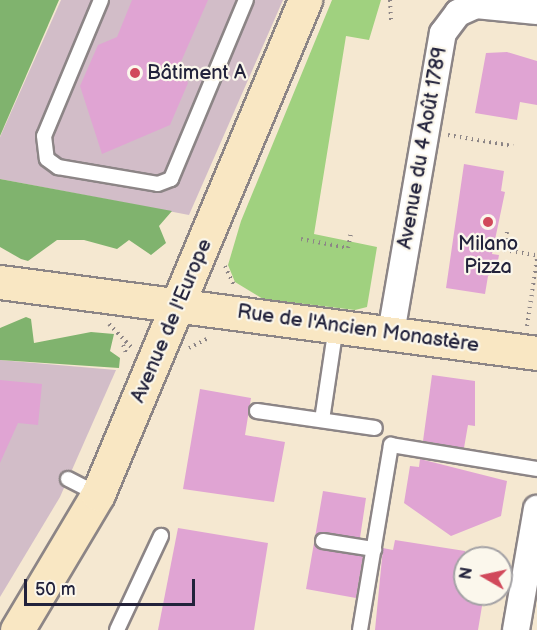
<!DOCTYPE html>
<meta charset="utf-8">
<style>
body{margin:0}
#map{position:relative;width:537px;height:630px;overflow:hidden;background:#f5e8d1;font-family:"Balsamiq Sans",sans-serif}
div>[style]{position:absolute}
.industrial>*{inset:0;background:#d2bdc8}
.green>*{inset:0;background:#a0d17f}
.forest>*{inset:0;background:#80b36e}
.building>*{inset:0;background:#e0a4d3}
.path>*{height:4px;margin-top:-2px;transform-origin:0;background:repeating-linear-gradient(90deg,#8c8586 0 1.5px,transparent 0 6px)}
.roads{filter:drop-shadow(2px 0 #8c8586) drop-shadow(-2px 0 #8c8586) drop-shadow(0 2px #8c8586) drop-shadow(0 -2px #8c8586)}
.lane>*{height:14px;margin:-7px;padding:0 7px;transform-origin:7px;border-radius:7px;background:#fff}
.street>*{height:26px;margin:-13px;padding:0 13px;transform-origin:13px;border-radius:13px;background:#fff}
.secondary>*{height:33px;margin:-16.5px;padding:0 16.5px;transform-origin:16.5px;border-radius:16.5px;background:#f9e7c3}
.dots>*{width:16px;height:16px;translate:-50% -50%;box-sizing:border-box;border:3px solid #fbf7ec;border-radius:50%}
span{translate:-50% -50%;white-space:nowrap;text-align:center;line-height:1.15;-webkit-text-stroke:4.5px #fbf7ec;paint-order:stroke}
.poi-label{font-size:20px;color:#22223b}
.left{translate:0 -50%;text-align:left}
.street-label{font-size:20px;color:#22223b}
.north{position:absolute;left:453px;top:546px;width:60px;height:60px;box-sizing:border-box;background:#fbf7ec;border:2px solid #a4a2a5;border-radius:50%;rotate:279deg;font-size:16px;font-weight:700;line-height:24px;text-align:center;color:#22223b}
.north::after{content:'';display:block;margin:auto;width:21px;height:27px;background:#d1495b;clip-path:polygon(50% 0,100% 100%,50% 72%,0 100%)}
.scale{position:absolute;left:24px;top:579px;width:171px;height:27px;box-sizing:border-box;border:3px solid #22223b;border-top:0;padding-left:8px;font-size:18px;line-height:21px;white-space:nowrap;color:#22223b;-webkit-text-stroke:4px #fbf7ec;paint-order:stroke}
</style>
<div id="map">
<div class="industrial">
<i style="clip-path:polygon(61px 0,283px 0,189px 215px,0 179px,0 137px)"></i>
<i style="clip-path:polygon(0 360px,116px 370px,60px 497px,0 597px)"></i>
</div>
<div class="green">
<i style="clip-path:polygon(332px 0,381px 0,369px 40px,346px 36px,314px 234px,377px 247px,367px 307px,355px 310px,263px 299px,235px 282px,228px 265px,241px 221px)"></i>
</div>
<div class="forest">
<i style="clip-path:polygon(0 0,59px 0,0 136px)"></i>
<i style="clip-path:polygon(0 179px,172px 211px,159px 226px,166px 243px,151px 255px,129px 240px,117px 249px,84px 240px,57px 240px,28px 261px,21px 259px,0 247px)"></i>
<i style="clip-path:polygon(26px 317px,31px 319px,34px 343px,91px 332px,114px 334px,110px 351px,120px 358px,119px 368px,0 360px,0 328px)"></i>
</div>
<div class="building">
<i style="clip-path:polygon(132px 0,208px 0,180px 64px,188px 83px,170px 125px,102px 154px,80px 86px,98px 45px,117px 37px)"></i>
<i style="clip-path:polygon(507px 52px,537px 61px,537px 105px,520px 102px,517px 120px,475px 113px,486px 53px)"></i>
<i style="clip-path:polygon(464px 164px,504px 171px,501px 191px,505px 192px,492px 254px,499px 255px,496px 272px,488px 276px,485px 294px,446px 288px)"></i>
<i style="clip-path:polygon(432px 375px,475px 381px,475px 426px,468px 425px,464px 448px,423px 441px)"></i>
<i style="clip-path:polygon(0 380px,42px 384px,38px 425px,18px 423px,0 463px)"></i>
<i style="clip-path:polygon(200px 389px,251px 398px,245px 435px,285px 442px,274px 502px,183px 489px)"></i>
<i style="clip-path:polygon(420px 459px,507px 481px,501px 516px,451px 536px,404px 503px,410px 466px,419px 467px)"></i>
<i style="clip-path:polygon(323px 491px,366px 498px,360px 538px,324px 532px,315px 537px)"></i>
<i style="clip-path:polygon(178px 528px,268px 543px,254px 630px,158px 630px)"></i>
<i style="clip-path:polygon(395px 540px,465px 551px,465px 594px,484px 594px,478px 630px,375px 630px,383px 548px,393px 550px)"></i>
<i style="clip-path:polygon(314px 543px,322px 550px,363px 556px,356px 598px,306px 589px)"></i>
</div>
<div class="path">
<i style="left:390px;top:0;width:21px;rotate:87deg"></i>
<i style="left:448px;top:135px;width:66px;rotate:9.6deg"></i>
<i style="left:507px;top:232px;width:18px;rotate:99deg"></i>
<i style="left:504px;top:250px;width:33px;rotate:9deg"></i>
<i style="left:301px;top:239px;width:48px;rotate:10.8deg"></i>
<i style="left:348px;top:248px;width:16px;rotate:-79deg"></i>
<i style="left:225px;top:266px;width:21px;rotate:65deg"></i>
<i style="left:109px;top:324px;width:33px;rotate:46deg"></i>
<i style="left:527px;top:326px;width:69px;rotate:-81.6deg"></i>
<i style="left:123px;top:345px;width:11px;rotate:68deg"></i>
<i style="left:189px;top:348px;width:22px;rotate:-27deg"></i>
</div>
<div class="roads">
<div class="lane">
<i style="left:101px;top:0;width:147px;rotate:112.7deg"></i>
<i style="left:44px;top:136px;width:23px;rotate:83deg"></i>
<i style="left:47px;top:159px;width:14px;rotate:36deg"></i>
<i style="left:58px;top:167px;width:101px;rotate:9.6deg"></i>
<i style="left:158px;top:184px;width:14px;rotate:-21deg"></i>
<i style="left:171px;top:179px;width:194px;rotate:-67.3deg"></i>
<i style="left:257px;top:411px;width:119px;rotate:8.2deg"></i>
<i style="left:322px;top:420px;width:95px;rotate:-81.5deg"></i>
<i style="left:68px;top:479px;width:34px;rotate:27deg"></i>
<i style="left:323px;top:541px;width:52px;rotate:8.9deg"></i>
<i style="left:117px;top:630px;width:104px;rotate:-64.9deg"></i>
<i style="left:360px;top:630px;width:188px;rotate:-80.5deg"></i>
<i style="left:391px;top:445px;width:148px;rotate:9.3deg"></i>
</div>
<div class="street">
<i style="left:391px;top:333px;width:304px;rotate:-80.2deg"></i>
<i style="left:443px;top:33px;width:25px;rotate:-53deg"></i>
<i style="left:458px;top:13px;width:20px;rotate:-24deg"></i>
<i style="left:476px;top:5px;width:61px;rotate:5.6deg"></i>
<i style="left:516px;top:630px;width:123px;rotate:-80.2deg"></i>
</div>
<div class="secondary">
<i style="left:0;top:282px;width:542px;rotate:7.53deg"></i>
<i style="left:17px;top:630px;width:158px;rotate:-59.2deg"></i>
<i style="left:98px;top:494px;width:536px;rotate:-67.26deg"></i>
</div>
</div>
<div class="dots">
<i style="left:135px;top:73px;background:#d1495b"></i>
<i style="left:488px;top:222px;background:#d1495b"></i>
</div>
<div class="poi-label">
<span class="left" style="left:147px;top:73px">Bâtiment A</span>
<span style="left:488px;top:256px">Milano<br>Pizza</span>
</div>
<div class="street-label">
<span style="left:423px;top:148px;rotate:-80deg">Avenue du 4 Août 1789</span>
<span style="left:172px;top:321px;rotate:-67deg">Avenue de l'Europe</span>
<span style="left:358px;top:329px;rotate:8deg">Rue de l'Ancien Monastère</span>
</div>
<div class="north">N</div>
<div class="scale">50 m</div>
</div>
